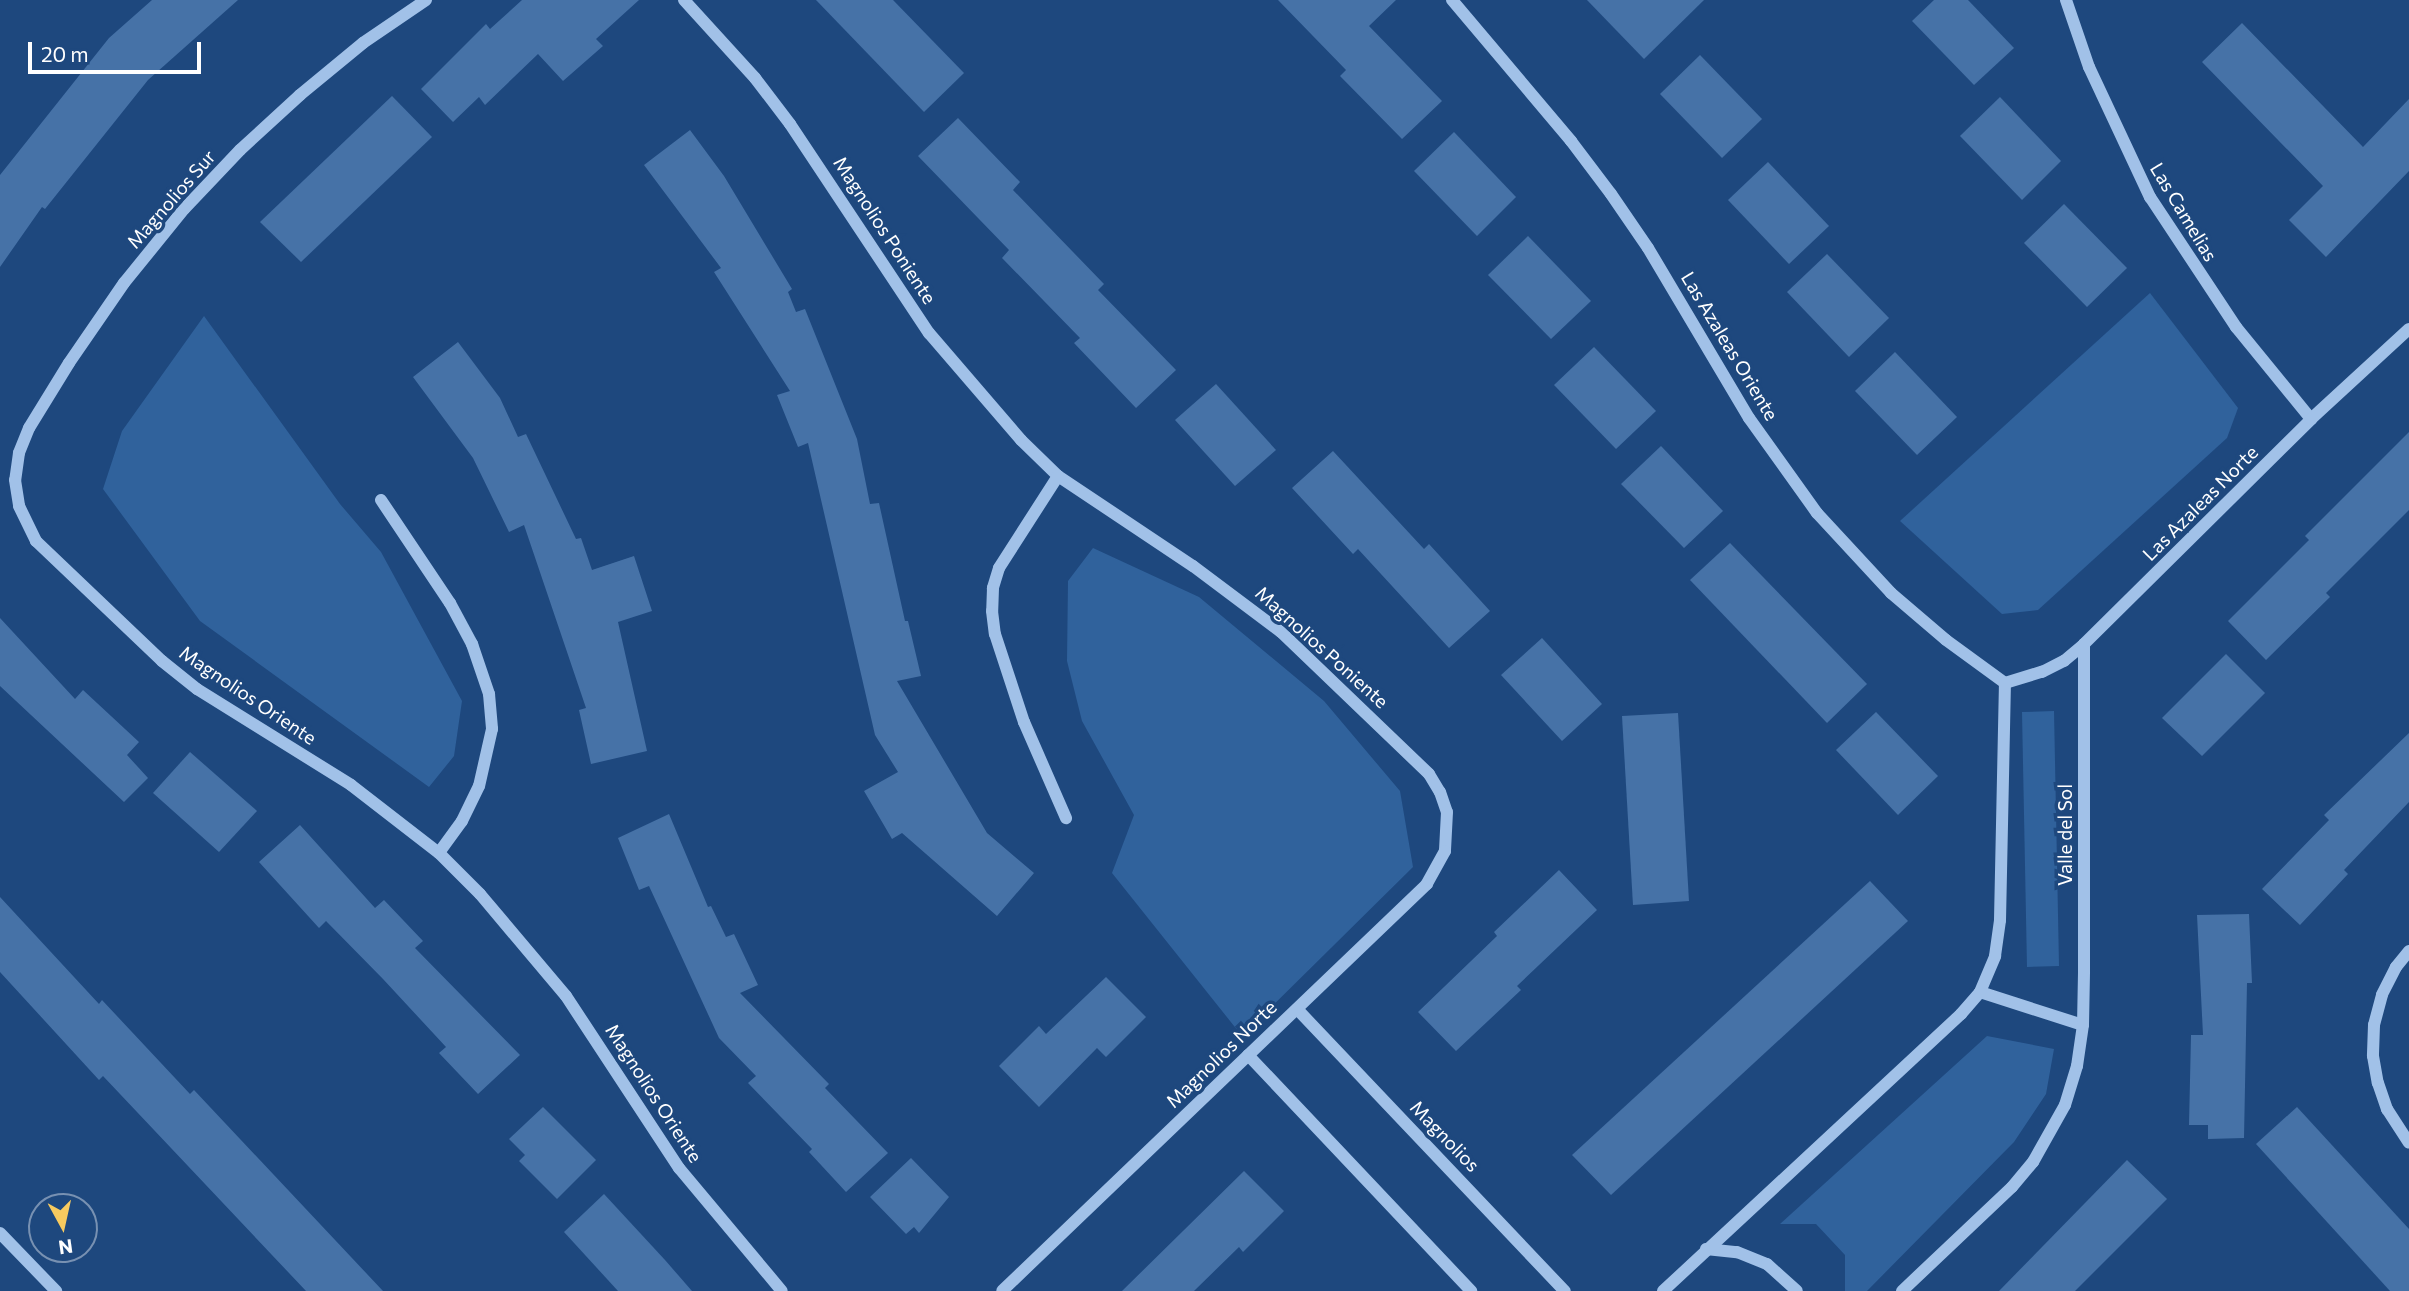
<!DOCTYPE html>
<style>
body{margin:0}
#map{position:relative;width:2409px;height:1291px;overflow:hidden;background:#1e487e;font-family:Commissioner,sans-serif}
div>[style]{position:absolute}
.green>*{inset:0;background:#30629c}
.building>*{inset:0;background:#4672a7}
.minor>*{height:12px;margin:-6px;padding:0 6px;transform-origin:6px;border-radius:6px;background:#a1c1e8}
span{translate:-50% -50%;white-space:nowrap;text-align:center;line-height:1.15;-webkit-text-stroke:7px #1e487e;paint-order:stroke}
.street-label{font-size:19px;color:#fff}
.north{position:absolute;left:28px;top:1193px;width:70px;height:70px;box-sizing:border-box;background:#1e487e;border:2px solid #7891b2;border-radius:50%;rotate:172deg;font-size:19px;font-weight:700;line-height:28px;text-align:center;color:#fff}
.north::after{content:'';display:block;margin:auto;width:24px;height:32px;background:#f7ca5f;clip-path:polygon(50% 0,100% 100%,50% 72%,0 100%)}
.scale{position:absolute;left:28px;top:42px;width:173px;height:32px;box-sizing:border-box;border:4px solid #fff;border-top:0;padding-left:9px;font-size:21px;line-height:24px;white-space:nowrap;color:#fff;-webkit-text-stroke:5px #1e487e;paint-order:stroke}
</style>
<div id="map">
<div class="green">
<i style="clip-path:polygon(2150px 293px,2238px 408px,2227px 438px,2038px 610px,2002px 614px,1900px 521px)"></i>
<i style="clip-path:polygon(204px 316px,340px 504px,381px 552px,462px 701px,454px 756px,429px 787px,200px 621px,103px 489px,122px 431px)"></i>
<i style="clip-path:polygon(1093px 548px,1199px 597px,1324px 701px,1400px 791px,1413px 867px,1242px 1036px,1112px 873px,1134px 815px,1082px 721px,1067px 661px,1068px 581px)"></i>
<i style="clip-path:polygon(2054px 711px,2059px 966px,2027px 967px,2022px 712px)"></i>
<i style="clip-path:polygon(1987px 1036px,2054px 1049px,2046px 1094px,2014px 1142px,1867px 1291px,1845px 1291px,1845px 1255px,1816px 1224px,1780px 1224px)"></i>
</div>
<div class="building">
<i style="clip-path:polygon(152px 0,238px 0,148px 80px,45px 209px,42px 207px,0 267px,0 175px,109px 38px)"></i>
<i style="clip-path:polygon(522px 0,639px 0,596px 39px,603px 46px,563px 81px,538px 54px,485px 105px,479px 97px,453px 122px,421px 89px,486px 24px,490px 29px)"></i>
<i style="clip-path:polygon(816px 0,893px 0,964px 73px,924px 112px)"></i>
<i style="clip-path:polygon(1278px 0,1396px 0,1369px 26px,1442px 101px,1402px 139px,1340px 76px,1346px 70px)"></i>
<i style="clip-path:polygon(1587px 0,1704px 0,1644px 59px)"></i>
<i style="clip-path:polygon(1934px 0,1968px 0,2014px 48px,1974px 85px,1912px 21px)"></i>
<i style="clip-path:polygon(2242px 23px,2363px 147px,2409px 99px,2409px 171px,2326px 257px,2289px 220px,2323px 186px,2202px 62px)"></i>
<i style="clip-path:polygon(1700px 55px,1762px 119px,1722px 158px,1660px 94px)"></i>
<i style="clip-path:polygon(392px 96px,432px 137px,301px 262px,260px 222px)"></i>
<i style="clip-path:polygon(2000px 97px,2061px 161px,2022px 200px,1960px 136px)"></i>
<i style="clip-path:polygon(958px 118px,1020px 182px,1013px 190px,1104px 284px,1098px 290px,1176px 370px,1136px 408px,1074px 343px,1080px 338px,1002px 258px,1009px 250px,918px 156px)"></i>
<i style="clip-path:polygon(690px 130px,724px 176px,792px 289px,788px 292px,796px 312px,805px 309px,857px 439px,870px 504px,879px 503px,905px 621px,908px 621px,921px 676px,897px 681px,987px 833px,1034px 873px,997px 916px,902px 833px,892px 839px,864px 791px,898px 772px,875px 735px,808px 443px,798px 447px,777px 395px,790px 391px,714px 272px,721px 268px,644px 165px)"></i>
<i style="clip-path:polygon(1454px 132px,1516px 197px,1477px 236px,1414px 171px)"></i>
<i style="clip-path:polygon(1768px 162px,1829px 226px,1789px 264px,1728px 200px)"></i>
<i style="clip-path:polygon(2064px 204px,2127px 268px,2087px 307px,2024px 243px)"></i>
<i style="clip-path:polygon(1528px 236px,1591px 301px,1551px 339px,1488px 275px)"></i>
<i style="clip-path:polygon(1827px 254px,1889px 318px,1849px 357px,1787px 292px)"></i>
<i style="clip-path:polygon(458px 342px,500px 398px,518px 437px,526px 434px,576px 539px,581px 538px,592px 570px,634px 556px,652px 611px,618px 622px,647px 751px,591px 764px,579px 710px,586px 708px,524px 525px,509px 532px,473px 458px,413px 377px)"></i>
<i style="clip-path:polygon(1594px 347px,1656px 411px,1616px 449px,1554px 385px)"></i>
<i style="clip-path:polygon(1895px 352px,1957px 417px,1917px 455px,1855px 391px)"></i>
<i style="clip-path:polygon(1216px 384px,1276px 450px,1235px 486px,1175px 420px)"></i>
<i style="clip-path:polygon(2409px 432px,2409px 510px,2326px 593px,2330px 597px,2266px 660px,2228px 621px,2309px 540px,2305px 536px)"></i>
<i style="clip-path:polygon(1661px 446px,1723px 511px,1684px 548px,1621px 484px)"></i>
<i style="clip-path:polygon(1333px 451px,1424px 549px,1429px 544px,1490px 611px,1449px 648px,1358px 549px,1353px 554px,1292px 488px)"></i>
<i style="clip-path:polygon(1730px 543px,1867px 684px,1827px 723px,1690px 580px)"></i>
<i style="clip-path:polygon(0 618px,75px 699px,83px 690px,139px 742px,127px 755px,148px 778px,124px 802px,0 686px)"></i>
<i style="clip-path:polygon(1542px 638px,1602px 704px,1562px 741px,1501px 675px)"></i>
<i style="clip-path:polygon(2226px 654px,2265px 693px,2202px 756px,2162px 718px)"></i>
<i style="clip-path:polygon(1876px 712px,1938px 776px,1898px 815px,1836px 750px)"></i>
<i style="clip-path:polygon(1678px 713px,1689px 901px,1633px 905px,1622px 716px)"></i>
<i style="clip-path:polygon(2409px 733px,2409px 802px,2344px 870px,2348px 874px,2300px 925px,2262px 889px,2329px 820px,2324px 815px)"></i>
<i style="clip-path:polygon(190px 752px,257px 811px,219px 852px,153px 793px)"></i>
<i style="clip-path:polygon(669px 814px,708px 907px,711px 906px,726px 937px,734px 934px,758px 985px,740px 993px,829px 1084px,825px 1088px,888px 1153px,846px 1192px,809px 1152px,812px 1149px,748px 1083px,756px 1076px,719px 1038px,649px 886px,639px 890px,618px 838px)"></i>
<i style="clip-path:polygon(300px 825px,375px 908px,384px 900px,423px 941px,415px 948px,520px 1055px,478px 1094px,439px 1053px,446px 1047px,383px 979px,326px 921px,319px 928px,259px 862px)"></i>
<i style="clip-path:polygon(1559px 870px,1597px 910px,1517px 986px,1521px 990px,1456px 1051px,1418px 1012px,1497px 936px,1494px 932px)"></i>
<i style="clip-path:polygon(1870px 881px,1908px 921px,1611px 1195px,1572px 1155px)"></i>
<i style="clip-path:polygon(0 897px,99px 1004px,102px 1000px,190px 1094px,194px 1090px,383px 1291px,306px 1291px,103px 1076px,99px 1080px,0 972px)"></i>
<i style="clip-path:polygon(2249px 914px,2252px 983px,2247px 983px,2244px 1138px,2208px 1139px,2208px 1125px,2189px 1125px,2191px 1035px,2203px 1035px,2197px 915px)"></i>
<i style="clip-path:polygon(1106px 977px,1146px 1017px,1106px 1057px,1097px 1048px,1039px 1107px,999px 1066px,1039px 1026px,1046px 1034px)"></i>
<i style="clip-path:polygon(543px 1107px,596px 1160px,557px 1199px,519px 1161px,525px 1155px,509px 1139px)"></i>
<i style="clip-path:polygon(2297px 1107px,2409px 1229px,2409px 1291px,2390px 1291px,2256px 1144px)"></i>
<i style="clip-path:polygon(911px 1158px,949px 1197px,919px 1233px,914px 1227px,906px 1234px,870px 1197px)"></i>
<i style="clip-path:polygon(2127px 1160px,2167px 1199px,2075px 1291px,1999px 1291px)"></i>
<i style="clip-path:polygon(1244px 1171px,1284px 1211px,1243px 1252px,1239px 1247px,1194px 1291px,1122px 1291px)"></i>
<i style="clip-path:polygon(604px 1194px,665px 1260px,692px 1291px,618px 1291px,564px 1232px)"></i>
</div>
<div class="minor">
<i style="left:426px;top:0;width:76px;rotate:145.7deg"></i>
<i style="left:363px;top:43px;width:82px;rotate:140.5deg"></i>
<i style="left:300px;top:95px;width:81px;rotate:137.5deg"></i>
<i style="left:240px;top:150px;width:81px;rotate:133.5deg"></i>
<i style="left:184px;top:209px;width:95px;rotate:129deg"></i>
<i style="left:124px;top:283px;width:97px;rotate:124.5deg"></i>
<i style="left:69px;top:363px;width:76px;rotate:121.6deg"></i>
<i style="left:29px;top:428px;width:27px;rotate:112deg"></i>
<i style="left:19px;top:453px;width:27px;rotate:98deg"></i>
<i style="left:15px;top:480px;width:26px;rotate:81deg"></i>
<i style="left:19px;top:506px;width:39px;rotate:64deg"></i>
<i style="left:36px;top:541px;width:174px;rotate:43.6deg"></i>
<i style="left:162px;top:661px;width:45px;rotate:38.7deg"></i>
<i style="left:197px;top:689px;width:181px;rotate:31.9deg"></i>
<i style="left:351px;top:785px;width:111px;rotate:37.7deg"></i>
<i style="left:439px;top:853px;width:58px;rotate:45deg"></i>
<i style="left:480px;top:894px;width:133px;rotate:49.9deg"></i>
<i style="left:566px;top:996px;width:206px;rotate:56.7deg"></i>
<i style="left:679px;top:1168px;width:160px;rotate:50.1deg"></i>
<i style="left:684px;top:0;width:105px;rotate:47.7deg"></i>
<i style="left:755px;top:78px;width:58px;rotate:52.7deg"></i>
<i style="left:790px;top:124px;width:251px;rotate:56.4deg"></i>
<i style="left:929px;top:333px;width:141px;rotate:49.3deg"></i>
<i style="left:1021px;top:440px;width:52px;rotate:44.2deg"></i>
<i style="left:1058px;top:476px;width:162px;rotate:33.7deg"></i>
<i style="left:1193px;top:566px;width:110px;rotate:36.9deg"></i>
<i style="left:1281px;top:632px;width:205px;rotate:43.8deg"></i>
<i style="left:1429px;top:774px;width:21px;rotate:59deg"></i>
<i style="left:1440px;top:792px;width:21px;rotate:71deg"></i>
<i style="left:1447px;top:812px;width:39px;rotate:93deg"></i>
<i style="left:1445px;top:851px;width:38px;rotate:119deg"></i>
<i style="left:1427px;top:884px;width:588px;rotate:136.24deg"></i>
<i style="left:1452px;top:0;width:185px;rotate:49.8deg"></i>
<i style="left:1571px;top:141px;width:66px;rotate:53deg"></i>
<i style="left:1611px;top:194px;width:65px;rotate:55.6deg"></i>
<i style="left:1648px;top:248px;width:198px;rotate:59.3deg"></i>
<i style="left:1749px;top:418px;width:117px;rotate:54.4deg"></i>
<i style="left:1817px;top:513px;width:109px;rotate:47.2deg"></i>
<i style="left:1891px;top:593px;width:72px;rotate:40.5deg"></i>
<i style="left:1946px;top:640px;width:73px;rotate:36.1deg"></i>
<i style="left:2066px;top:0;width:71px;rotate:71.1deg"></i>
<i style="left:2089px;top:67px;width:144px;rotate:64.9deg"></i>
<i style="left:2150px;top:197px;width:156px;rotate:56.5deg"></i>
<i style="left:2236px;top:327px;width:119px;rotate:50.8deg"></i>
<i style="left:1058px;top:476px;width:109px;rotate:122.7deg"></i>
<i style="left:999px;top:568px;width:21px;rotate:107deg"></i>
<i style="left:993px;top:588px;width:23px;rotate:92deg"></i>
<i style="left:992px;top:611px;width:23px;rotate:83deg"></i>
<i style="left:995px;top:634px;width:93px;rotate:71.8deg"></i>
<i style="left:1024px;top:722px;width:105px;rotate:66.4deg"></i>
<i style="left:381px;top:500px;width:124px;rotate:56.2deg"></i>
<i style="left:450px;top:603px;width:47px;rotate:61.8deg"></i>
<i style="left:472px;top:644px;width:53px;rotate:71.2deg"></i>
<i style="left:489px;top:694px;width:35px;rotate:85deg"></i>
<i style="left:492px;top:729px;width:58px;rotate:102.8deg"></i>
<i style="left:479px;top:786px;width:39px;rotate:116deg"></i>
<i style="left:462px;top:821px;width:39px;rotate:126deg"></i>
<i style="left:2005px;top:683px;width:39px;rotate:-17deg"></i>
<i style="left:2042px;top:672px;width:25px;rotate:-27deg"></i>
<i style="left:2064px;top:661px;width:26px;rotate:-40deg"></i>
<i style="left:2084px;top:644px;width:320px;rotate:-44.7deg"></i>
<i style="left:2311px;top:419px;width:133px;rotate:-42.6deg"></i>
<i style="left:2409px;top:951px;width:21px;rotate:129deg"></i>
<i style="left:2396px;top:967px;width:31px;rotate:117deg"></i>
<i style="left:2382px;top:995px;width:31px;rotate:105deg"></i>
<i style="left:2374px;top:1025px;width:31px;rotate:92deg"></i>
<i style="left:2373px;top:1056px;width:27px;rotate:80deg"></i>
<i style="left:2378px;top:1083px;width:28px;rotate:71deg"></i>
<i style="left:2387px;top:1109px;width:40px;rotate:57.1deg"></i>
<i style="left:1980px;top:992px;width:108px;rotate:17.8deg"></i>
<i style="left:1297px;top:1009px;width:389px;rotate:46.5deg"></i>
<i style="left:1248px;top:1055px;width:325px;rotate:46.6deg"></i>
<i style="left:0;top:1233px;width:81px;rotate:46deg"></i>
<i style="left:1706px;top:1249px;width:31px;rotate:6deg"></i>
<i style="left:1737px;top:1252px;width:32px;rotate:22deg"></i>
<i style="left:1767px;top:1264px;width:40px;rotate:42deg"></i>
<i style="left:1663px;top:1291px;width:407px;rotate:-42.9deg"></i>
<i style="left:1961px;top:1014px;width:29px;rotate:-49deg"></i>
<i style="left:1980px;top:992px;width:39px;rotate:-67deg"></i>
<i style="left:1995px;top:956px;width:36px;rotate:-82deg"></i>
<i style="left:2000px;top:920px;width:237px;rotate:-88.8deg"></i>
<i style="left:1902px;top:1291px;width:151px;rotate:-43.4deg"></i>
<i style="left:2012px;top:1187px;width:33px;rotate:-50deg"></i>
<i style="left:2033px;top:1162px;width:65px;rotate:-60.7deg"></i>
<i style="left:2065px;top:1105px;width:41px;rotate:-72.9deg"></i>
<i style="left:2077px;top:1066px;width:41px;rotate:-81.7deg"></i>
<i style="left:2083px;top:1025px;width:54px;rotate:-88.9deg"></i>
<i style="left:2084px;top:971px;width:327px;rotate:-90deg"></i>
</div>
<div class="street-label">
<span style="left:171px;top:199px;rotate:-49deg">Magnolios Sur</span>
<span style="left:2184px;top:212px;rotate:59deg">Las Camelias</span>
<span style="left:885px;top:230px;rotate:57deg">Magnolios Poniente</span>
<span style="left:1730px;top:346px;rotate:59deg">Las Azaleas Oriente</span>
<span style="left:2200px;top:503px;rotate:-45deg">Las Azaleas Norte</span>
<span style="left:1322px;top:647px;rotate:42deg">Magnolios Poniente</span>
<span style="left:248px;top:695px;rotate:34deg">Magnolios Oriente</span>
<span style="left:2065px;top:835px;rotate:-90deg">Valle del Sol</span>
<span style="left:1221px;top:1054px;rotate:-44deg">Magnolios Norte</span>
<span style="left:654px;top:1093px;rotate:57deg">Magnolios Oriente</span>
<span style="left:1445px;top:1136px;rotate:46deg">Magnolios</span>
</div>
<div class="north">N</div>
<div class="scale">20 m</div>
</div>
